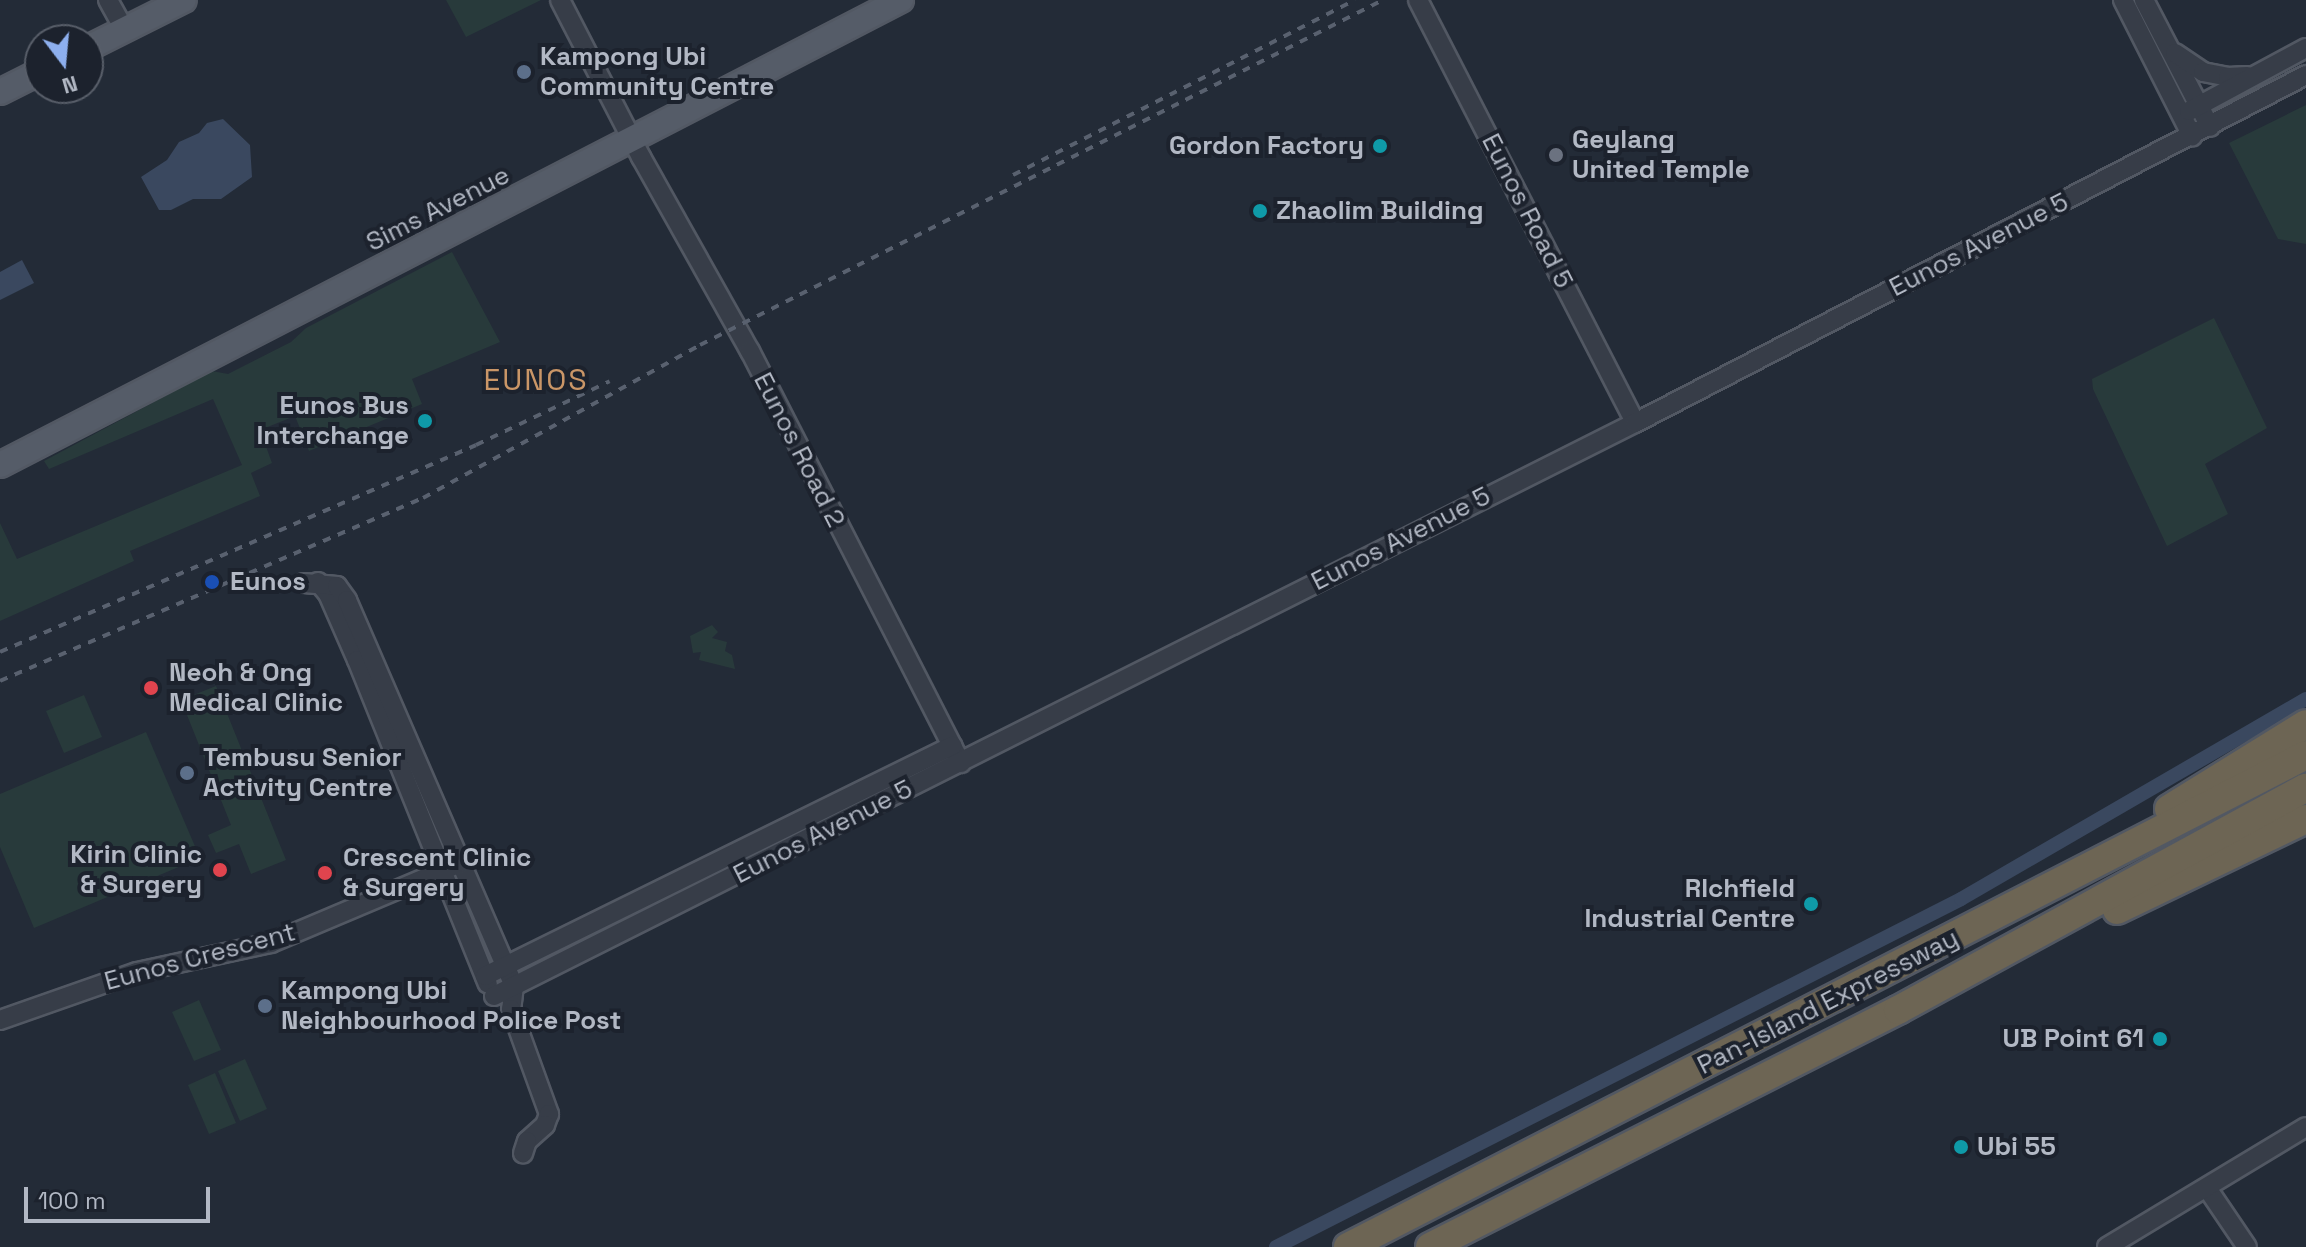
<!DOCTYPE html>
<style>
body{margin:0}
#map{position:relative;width:2306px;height:1247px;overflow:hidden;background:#232b37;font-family:"Space Grotesk",sans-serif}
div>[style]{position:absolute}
.green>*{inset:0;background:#283a3b}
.water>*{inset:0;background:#3a485f}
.canal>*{height:14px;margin:-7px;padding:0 7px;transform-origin:7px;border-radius:7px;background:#3a485f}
.roads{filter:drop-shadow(2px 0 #525863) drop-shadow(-2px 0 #525863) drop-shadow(0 2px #525863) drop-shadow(0 -2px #525863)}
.minor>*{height:18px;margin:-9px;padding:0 9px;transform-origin:9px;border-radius:9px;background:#373d48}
.major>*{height:24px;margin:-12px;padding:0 12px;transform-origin:12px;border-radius:12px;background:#555c68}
.highway>*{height:28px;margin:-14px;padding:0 14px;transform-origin:14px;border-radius:14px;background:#6d6554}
.rail>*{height:4px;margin-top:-2px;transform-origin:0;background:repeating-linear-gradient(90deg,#59616f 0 8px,transparent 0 16px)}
.dots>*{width:22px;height:22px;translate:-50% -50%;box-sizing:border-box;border:4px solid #1c222d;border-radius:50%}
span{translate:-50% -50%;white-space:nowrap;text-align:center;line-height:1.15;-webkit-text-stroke:8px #1c222d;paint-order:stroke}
.poi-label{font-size:26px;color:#b2b8c4;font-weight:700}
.left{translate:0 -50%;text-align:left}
.right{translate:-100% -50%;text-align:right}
.street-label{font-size:26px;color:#b2b8c4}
.quarter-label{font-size:30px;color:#ca9667;letter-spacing:2px}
.north{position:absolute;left:24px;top:24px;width:80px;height:80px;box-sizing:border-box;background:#1c222d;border:2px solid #585e69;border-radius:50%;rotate:164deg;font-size:22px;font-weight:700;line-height:32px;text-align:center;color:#b2b8c4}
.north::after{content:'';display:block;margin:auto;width:28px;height:36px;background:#8dafee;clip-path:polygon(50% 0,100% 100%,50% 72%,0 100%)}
.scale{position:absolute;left:24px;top:1187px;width:186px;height:36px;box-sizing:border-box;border:4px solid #b2b8c4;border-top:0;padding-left:10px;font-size:24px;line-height:28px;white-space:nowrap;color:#b2b8c4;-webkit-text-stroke:6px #1c222d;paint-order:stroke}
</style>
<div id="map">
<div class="green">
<i style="clip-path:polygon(446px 0,541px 0,466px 37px)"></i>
<i style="clip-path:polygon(2306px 105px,2306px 244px,2278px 239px,2229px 143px)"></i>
<i style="clip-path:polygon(452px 252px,500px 342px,412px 379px,422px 404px,309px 451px,295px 416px,260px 430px,272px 463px,251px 473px,260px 496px,130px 551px,134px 561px,0 621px,0 523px,17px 559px,242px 465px,213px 399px,49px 469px,44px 461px,212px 371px,228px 374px,291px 342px,306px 328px)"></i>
<i style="clip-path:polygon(2214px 318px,2267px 428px,2205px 464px,2228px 514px,2167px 546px,2093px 389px,2092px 379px)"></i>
<i style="clip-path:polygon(712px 625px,718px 632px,712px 638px,727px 642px,725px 651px,732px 655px,735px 669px,699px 660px,701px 652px,693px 653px,690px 636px)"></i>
<i style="clip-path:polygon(216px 686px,286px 860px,251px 874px,239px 844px,216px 853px,208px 835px,231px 825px,181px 700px)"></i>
<i style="clip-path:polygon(84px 695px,102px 737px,64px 753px,46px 711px)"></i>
<i style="clip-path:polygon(146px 732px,200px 858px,34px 928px,0 847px,0 794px)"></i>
<i style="clip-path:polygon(199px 1000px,221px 1050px,194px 1061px,172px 1012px)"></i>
<i style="clip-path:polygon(245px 1059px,267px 1109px,240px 1121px,218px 1071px)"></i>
<i style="clip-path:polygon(215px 1073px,236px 1123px,209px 1134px,188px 1085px)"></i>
</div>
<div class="water">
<i style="clip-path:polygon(223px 119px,250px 145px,252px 177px,221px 199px,193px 199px,171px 210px,159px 210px,141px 177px,167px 160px,179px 142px,199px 133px,207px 123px)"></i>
<i style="clip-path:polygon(22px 260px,34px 283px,0 300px,0 272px)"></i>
</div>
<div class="canal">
<i style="left:1276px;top:1247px;width:768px;rotate:-26.93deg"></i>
<i style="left:1961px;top:899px;width:399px;rotate:-30.1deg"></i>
</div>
<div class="roads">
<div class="minor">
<i style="left:108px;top:0;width:33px;rotate:61deg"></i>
<i style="left:560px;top:0;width:177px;rotate:62.7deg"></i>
<i style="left:641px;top:157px;width:223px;rotate:60.7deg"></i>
<i style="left:750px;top:351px;width:463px;rotate:62.9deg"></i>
<i style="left:1418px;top:0;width:475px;rotate:62.8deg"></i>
<i style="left:2123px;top:0;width:153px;rotate:63.1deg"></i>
<i style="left:2144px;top:0;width:143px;rotate:62.5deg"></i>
<i style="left:2175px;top:53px;width:34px;rotate:34deg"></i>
<i style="left:2203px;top:72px;width:25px;rotate:11deg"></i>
<i style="left:2228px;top:77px;width:19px;rotate:-3deg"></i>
<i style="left:2189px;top:111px;width:133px;rotate:-28.3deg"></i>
<i style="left:318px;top:582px;width:16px;rotate:50deg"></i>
<i style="left:328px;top:594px;width:72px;rotate:66.3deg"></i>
<i style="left:357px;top:660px;width:349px;rotate:68deg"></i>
<i style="left:304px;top:583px;width:33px;rotate:5deg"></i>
<i style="left:337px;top:586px;width:17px;rotate:54deg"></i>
<i style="left:347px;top:600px;width:421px;rotate:66.6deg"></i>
<i style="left:514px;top:986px;width:23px;rotate:97deg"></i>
<i style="left:511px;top:1009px;width:112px;rotate:70.1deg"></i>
<i style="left:549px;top:1114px;width:12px;rotate:110deg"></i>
<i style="left:545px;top:1125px;width:24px;rotate:138deg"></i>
<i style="left:527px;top:1141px;width:13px;rotate:108deg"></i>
<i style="left:485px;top:976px;width:521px;rotate:-26.22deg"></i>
<i style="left:494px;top:996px;width:1277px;rotate:-26.67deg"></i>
<i style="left:1635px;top:423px;width:756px;rotate:-27.41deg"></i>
<i style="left:0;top:1020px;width:145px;rotate:-19.3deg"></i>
<i style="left:137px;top:972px;width:137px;rotate:-12.2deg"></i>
<i style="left:271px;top:943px;width:205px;rotate:-22.9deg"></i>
<i style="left:2207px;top:1188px;width:71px;rotate:55.9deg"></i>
<i style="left:2107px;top:1247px;width:232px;rotate:-31.1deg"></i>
</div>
<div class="major">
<i style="left:88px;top:48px;width:107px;rotate:-26.6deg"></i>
<i style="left:0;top:92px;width:45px;rotate:-26.6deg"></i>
<i style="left:0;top:465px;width:1014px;rotate:-27.3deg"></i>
</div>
<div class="highway">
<i style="left:2169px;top:809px;width:161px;rotate:-31.8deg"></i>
<i style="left:2117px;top:910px;width:210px;rotate:-25.7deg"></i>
<i style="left:1348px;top:1247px;width:1077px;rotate:-27.18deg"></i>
<i style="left:1430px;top:1247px;width:525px;rotate:-26.86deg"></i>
<i style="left:1898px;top:1010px;width:464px;rotate:-28.6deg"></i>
</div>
</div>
<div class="rail">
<i style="left:1013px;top:175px;width:384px;rotate:-27.1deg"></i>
<i style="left:0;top:652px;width:519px;rotate:-23.5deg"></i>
<i style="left:476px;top:445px;width:148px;rotate:-25.5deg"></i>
<i style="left:0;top:681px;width:461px;rotate:-23.4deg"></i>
<i style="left:423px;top:498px;width:316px;rotate:-28.9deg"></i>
<i style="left:700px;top:345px;width:765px;rotate:-26.8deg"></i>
</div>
<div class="dots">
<i style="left:524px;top:72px;background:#5c6f8a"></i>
<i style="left:1380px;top:146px;background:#0f9aa8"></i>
<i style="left:1556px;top:155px;background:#6b7280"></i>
<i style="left:1260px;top:211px;background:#0f9aa8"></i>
<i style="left:425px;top:421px;background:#0f9aa8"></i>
<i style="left:212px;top:582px;background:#1a4fb4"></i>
<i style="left:151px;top:688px;background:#e0444e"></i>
<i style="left:187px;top:773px;background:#5c6f8a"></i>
<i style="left:220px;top:870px;background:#e0444e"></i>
<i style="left:325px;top:873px;background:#e0444e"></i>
<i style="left:1811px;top:904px;background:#0f9aa8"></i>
<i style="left:265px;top:1006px;background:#5c6f8a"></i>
<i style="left:2160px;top:1039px;background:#0f9aa8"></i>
<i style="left:1961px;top:1147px;background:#0f9aa8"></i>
</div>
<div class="poi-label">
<span class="left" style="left:540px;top:72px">Kampong Ubi<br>Community Centre</span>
<span class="left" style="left:1572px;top:155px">Geylang<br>United Temple</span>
<span class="right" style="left:1364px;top:146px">Gordon Factory</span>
<span class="left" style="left:1276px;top:211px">Zhaolim Building</span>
<span class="right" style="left:409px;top:421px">Eunos Bus<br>Interchange</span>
<span class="left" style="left:230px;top:582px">Eunos</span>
<span class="left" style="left:169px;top:688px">Neoh &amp; Ong<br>Medical Clinic</span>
<span class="left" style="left:203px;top:773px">Tembusu Senior<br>Activity Centre</span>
<span class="right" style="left:202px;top:870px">Kirin Clinic<br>&amp; Surgery</span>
<span class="left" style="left:343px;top:873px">Crescent Clinic<br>&amp; Surgery</span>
<span class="right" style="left:1795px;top:904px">RIchfield<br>Industrial Centre</span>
<span class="left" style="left:281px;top:1006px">Kampong Ubi<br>Neighbourhood Police Post</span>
<span class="right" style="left:2144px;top:1039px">UB Point 61</span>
<span class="left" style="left:1977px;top:1147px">Ubi 55</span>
</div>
<div class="street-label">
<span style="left:438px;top:209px;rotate:-27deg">Sims Avenue</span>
<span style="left:1527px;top:211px;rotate:63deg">Eunos Road 5</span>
<span style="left:1979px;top:245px;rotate:-27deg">Eunos Avenue 5</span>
<span style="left:799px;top:450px;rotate:63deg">Eunos Road 2</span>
<span style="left:1401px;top:539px;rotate:-27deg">Eunos Avenue 5</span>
<span style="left:823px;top:832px;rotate:-27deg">Eunos Avenue 5</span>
<span style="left:200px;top:957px;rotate:-15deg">Eunos Crescent</span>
<span style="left:1828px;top:1002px;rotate:-27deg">Pan-Island Expressway</span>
</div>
<div class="quarter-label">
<span style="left:536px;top:380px">EUNOS</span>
</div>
<div class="north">N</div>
<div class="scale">100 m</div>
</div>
